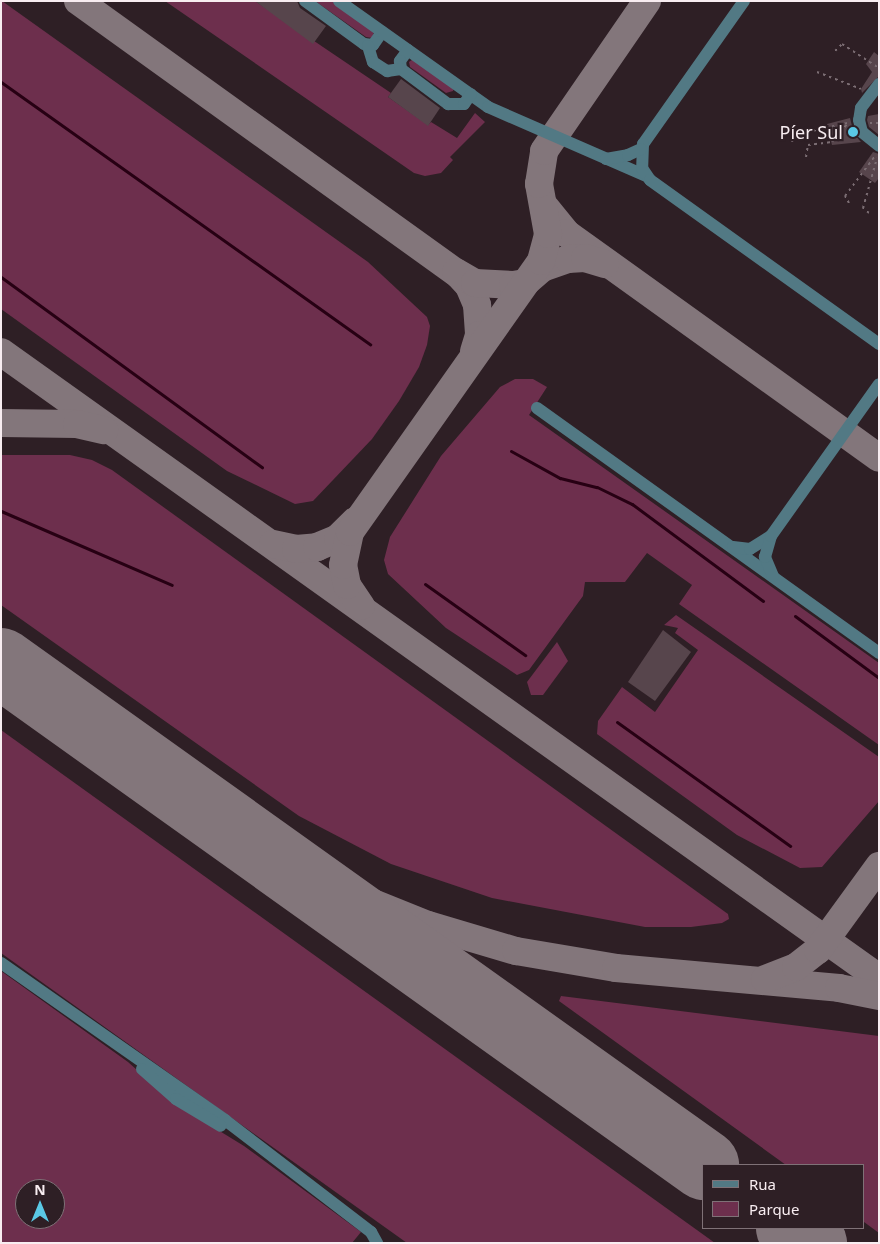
<!DOCTYPE html>
<meta charset="utf-8">
<style>
body{margin:0}
#map{position:relative;width:880px;height:1244px;overflow:hidden;background:#2e1f25;font-family:"Noto Sans",sans-serif}
div>[style]{position:absolute}
.green>*{inset:0;background:#6d2f4d}
.stream>*{height:3px;margin:-1.5px;padding:0 1.5px;transform-origin:1.5px;border-radius:1.5px;background:#270013}
.taxiway>*{height:28px;margin:-14px;padding:0 14px;transform-origin:14px;border-radius:14px;background:#83767b}
.runway>*{height:70px;margin:-35px;padding:0 35px;transform-origin:35px;border-radius:35px;background:#83767b}
.building>*{inset:0;background:#57454c}
.path>*{height:2px;margin-top:-1px;transform-origin:0;background:repeating-linear-gradient(90deg,#7c6e74 0 2.5px,transparent 0 6.5px)}
.minor>*{height:12px;margin:-6px;padding:0 6px;transform-origin:6px;border-radius:6px;background:#527984}
.dots>*{width:14px;height:14px;translate:-50% -50%;box-sizing:border-box;border:2px solid #2e1f25;border-radius:50%}
span{translate:-50% -50%;white-space:nowrap;text-align:center;line-height:1.15;-webkit-text-stroke:4.5px #2e1f25;paint-order:stroke}
.poi-label{font-size:18px;color:#f8edf1}
.right{translate:-100% -50%;text-align:right}
.frame{position:absolute;inset:0;border:2px solid #f8edf1;pointer-events:none}
.legend{position:absolute;left:702px;top:1164px;width:162px;height:65px;box-sizing:border-box;background:#2e1f25;border:1px solid #7f7177;margin:0;padding:6px 9px;list-style:none;font-size:15px;color:#f8edf1}
.legend li{display:flex;align-items:center;gap:10px;height:25px}
.legend b{width:25px;border:1px solid #7f7177}
.north{position:absolute;left:15px;top:1179px;width:50px;height:50px;box-sizing:border-box;background:#2e1f25;border:1px solid #7f7177;border-radius:50%;rotate:0deg;font-size:14px;font-weight:700;line-height:20px;text-align:center;color:#f8edf1}
.north::after{content:'';display:block;margin:auto;width:18px;height:22px;background:#5ac8e5;clip-path:polygon(50% 0,100% 100%,50% 72%,0 100%)}
</style>
<div id="map">
<div class="green">
<i style="clip-path:polygon(2px 1px,368px 262px,427px 317px,430px 326px,427px 345px,419px 367px,399px 401px,372px 439px,313px 501px,295px 504px,227px 471px,1px 309px)"></i>
<i style="clip-path:polygon(165px 1px,255px 1px,391px 93px,388px 97px,428px 125px,431px 122px,457px 138px,475px 113px,485px 122px,450px 157px,453px 160px,441px 173px,425px 176px,414px 173px)"></i>
<i style="clip-path:polygon(315px 1px,334px 1px,374px 32px,372px 38px,366px 37px)"></i>
<i style="clip-path:polygon(413px 59px,454px 88px,453px 91px,446px 93px,410px 67px,409px 62px)"></i>
<i style="clip-path:polygon(515px 379px,533px 379px,547px 387px,529px 415px,879px 663px,879px 745px,679px 604px,692px 585px,647px 553px,625px 582px,585px 582px,583px 596px,529px 670px,517px 675px,446px 628px,388px 574px,384px 560px,390px 537px,441px 456px,500px 387px)"></i>
<i style="clip-path:polygon(1px 455px,70px 455px,92px 460px,112px 470px,728px 914px,729px 919px,722px 923px,691px 927px,645px 927px,492px 898px,391px 864px,299px 816px,1px 605px)"></i>
<i style="clip-path:polygon(676px 615px,879px 757px,879px 801px,822px 867px,800px 868px,737px 835px,597px 734px,598px 721px,622px 687px,655px 712px,698px 650px,675px 633px,678px 628px,664px 625px)"></i>
<i style="clip-path:polygon(557px 642px,568px 661px,543px 695px,531px 695px,527px 682px)"></i>
<i style="clip-path:polygon(1px 730px,715px 1243px,407px 1243px,1px 953px)"></i>
<i style="clip-path:polygon(evenodd,1px 971px,128px 1062px,174px 1103px,244px 1146px,361px 1232px,352px 1243px,1px 1243px,1px 971px,25px 1189px,55px 1189px,55px 1219px,25px 1219px,25px 1189px)"></i>
<i style="clip-path:polygon(561px 996px,879px 1036px,879px 1233px,864px 1222px,864px 1165px,786px 1165px,559px 1001px)"></i>
</div>
<div class="stream">
<i style="left:1px;top:82px;width:453px;rotate:35.4deg"></i>
<i style="left:1px;top:277px;width:323px;rotate:36.1deg"></i>
<i style="left:857px;top:430px;width:26px;rotate:32deg"></i>
<i style="left:511px;top:451px;width:56px;rotate:28.9deg"></i>
<i style="left:560px;top:478px;width:38px;rotate:14deg"></i>
<i style="left:597px;top:487px;width:39px;rotate:26deg"></i>
<i style="left:632px;top:504px;width:163px;rotate:36.5deg"></i>
<i style="left:1px;top:511px;width:186px;rotate:23.4deg"></i>
<i style="left:425px;top:584px;width:123px;rotate:35.4deg"></i>
<i style="left:795px;top:616px;width:104px;rotate:36.4deg"></i>
<i style="left:617px;top:722px;width:213px;rotate:35.6deg"></i>
</div>
<div class="taxiway">
<i style="left:78px;top:1px;width:468px;rotate:35.7deg"></i>
<i style="left:458px;top:274px;width:16px;rotate:47deg"></i>
<i style="left:469px;top:286px;width:21px;rotate:67deg"></i>
<i style="left:477px;top:305px;width:30px;rotate:86deg"></i>
<i style="left:479px;top:335px;width:17px;rotate:107deg"></i>
<i style="left:546px;top:208px;width:32px;rotate:51deg"></i>
<i style="left:566px;top:233px;width:385px;rotate:35.7deg"></i>
<i style="left:456px;top:272px;width:22px;rotate:30deg"></i>
<i style="left:475px;top:283px;width:38px;rotate:3deg"></i>
<i style="left:513px;top:285px;width:12px;rotate:-9deg"></i>
<i style="left:525px;top:283px;width:23px;rotate:-41deg"></i>
<i style="left:542px;top:268px;width:28px;rotate:-19deg"></i>
<i style="left:568px;top:259px;width:17px;rotate:-3deg"></i>
<i style="left:585px;top:258px;width:21px;rotate:17deg"></i>
<i style="left:1px;top:352px;width:1078px;rotate:35.49deg"></i>
<i style="left:1px;top:423px;width:76px;rotate:0.8deg"></i>
<i style="left:77px;top:424px;width:28px;rotate:13deg"></i>
<i style="left:273px;top:544px;width:24px;rotate:12deg"></i>
<i style="left:296px;top:549px;width:21px;rotate:-5deg"></i>
<i style="left:317px;top:547px;width:23px;rotate:-23deg"></i>
<i style="left:338px;top:538px;width:24px;rotate:-45deg"></i>
<i style="left:361px;top:606px;width:25px;rotate:-124deg"></i>
<i style="left:347px;top:585px;width:20px;rotate:-101deg"></i>
<i style="left:343px;top:565px;width:34px;rotate:-78deg"></i>
<i style="left:350px;top:532px;width:332px;rotate:-54.8deg"></i>
<i style="left:541px;top:261px;width:28px;rotate:-75deg"></i>
<i style="left:548px;top:234px;width:51px;rotate:-100.2deg"></i>
<i style="left:539px;top:184px;width:33px;rotate:-81deg"></i>
<i style="left:544px;top:151px;width:182px;rotate:-55.5deg"></i>
<i style="left:291px;top:870px;width:148px;rotate:21.9deg"></i>
<i style="left:428px;top:925px;width:92px;rotate:16.5deg"></i>
<i style="left:516px;top:951px;width:101px;rotate:9.6deg"></i>
<i style="left:616px;top:968px;width:224px;rotate:5.1deg"></i>
<i style="left:839px;top:988px;width:41px;rotate:11.3deg"></i>
<i style="left:765px;top:979px;width:33px;rotate:-21deg"></i>
<i style="left:796px;top:967px;width:28px;rotate:-38deg"></i>
<i style="left:818px;top:950px;width:104px;rotate:-54deg"></i>
</div>
<div class="runway">
<i style="left:1px;top:663px;width:864px;rotate:35.53deg"></i>
<i style="left:791px;top:1228px;width:26px;rotate:36deg"></i>
</div>
<div class="building">
<i style="clip-path:polygon(255px 1px,297px 1px,300px 8px,326px 26px,313px 44px)"></i>
<i style="clip-path:polygon(874px 52px,879px 56px,879px 76px,862px 93px,861px 89px,872px 72px,866px 64px)"></i>
<i style="clip-path:polygon(401px 79px,440px 108px,428px 126px,388px 97px)"></i>
<i style="clip-path:polygon(879px 114px,879px 135px,869px 127px,867px 120px,868px 116px)"></i>
<i style="clip-path:polygon(850px 118px,854px 134px,861px 142px,832px 145px,827px 124px)"></i>
<i style="clip-path:polygon(873px 152px,879px 154px,879px 178px,875px 183px,859px 172px)"></i>
<i style="clip-path:polygon(663px 630px,691px 652px,655px 701px,628px 682px)"></i>
</div>
<div class="path">
<i style="left:835px;top:51px;width:10px;rotate:-45deg"></i>
<i style="left:842px;top:44px;width:44px;rotate:33deg"></i>
<i style="left:817px;top:72px;width:47px;rotate:21.1deg"></i>
<i style="left:870px;top:123px;width:9px"></i>
<i style="left:792px;top:142px;width:7px;rotate:-74deg"></i>
<i style="left:794px;top:135px;width:55px;rotate:-12.5deg"></i>
<i style="left:806px;top:157px;width:12px;rotate:-81deg"></i>
<i style="left:808px;top:145px;width:24px;rotate:-7deg"></i>
<i style="left:832px;top:142px;width:25px;rotate:-50deg"></i>
<i style="left:849px;top:203px;width:8px;rotate:-120deg"></i>
<i style="left:845px;top:196px;width:50px;rotate:-53.1deg"></i>
<i style="left:869px;top:213px;width:8px;rotate:-140deg"></i>
<i style="left:863px;top:208px;width:52px;rotate:-74.4deg"></i>
</div>
<div class="minor">
<i style="left:305px;top:1px;width:73px;rotate:36.1deg"></i>
<i style="left:364px;top:44px;width:9px;rotate:6deg"></i>
<i style="left:373px;top:45px;width:16px;rotate:-55deg"></i>
<i style="left:339px;top:1px;width:183px;rotate:35.4deg"></i>
<i style="left:488px;top:107px;width:172px;rotate:23.6deg"></i>
<i style="left:744px;top:1px;width:175px;rotate:125.2deg"></i>
<i style="left:643px;top:144px;width:24px;rotate:92deg"></i>
<i style="left:642px;top:168px;width:14px;rotate:56deg"></i>
<i style="left:650px;top:180px;width:282px;rotate:35.6deg"></i>
<i style="left:368px;top:46px;width:17px;rotate:73deg"></i>
<i style="left:373px;top:62px;width:17px;rotate:33deg"></i>
<i style="left:387px;top:71px;width:14px;rotate:-8deg"></i>
<i style="left:408px;top:50px;width:14px;rotate:126deg"></i>
<i style="left:400px;top:61px;width:8px;rotate:83deg"></i>
<i style="left:401px;top:69px;width:59px;rotate:36.7deg"></i>
<i style="left:448px;top:104px;width:16px"></i>
<i style="left:464px;top:104px;width:12px;rotate:-55deg"></i>
<i style="left:879px;top:84px;width:30px;rotate:127deg"></i>
<i style="left:861px;top:108px;width:12px;rotate:99deg"></i>
<i style="left:859px;top:120px;width:12px;rotate:76deg"></i>
<i style="left:862px;top:132px;width:22px;rotate:39deg"></i>
<i style="left:606px;top:159px;width:22px;rotate:-10deg"></i>
<i style="left:628px;top:155px;width:14px;rotate:-25deg"></i>
<i style="left:537px;top:408px;width:421px;rotate:35.6deg"></i>
<i style="left:733px;top:547px;width:17px;rotate:7deg"></i>
<i style="left:750px;top:549px;width:22px;rotate:-32deg"></i>
<i style="left:773px;top:576px;width:21px;rotate:-113deg"></i>
<i style="left:765px;top:557px;width:22px;rotate:-74deg"></i>
<i style="left:771px;top:536px;width:186px;rotate:-54.6deg"></i>
<i style="left:1px;top:963px;width:274px;rotate:35deg"></i>
<i style="left:225px;top:1120px;width:184px;rotate:37.5deg"></i>
<i style="left:371px;top:1232px;width:13px;rotate:61deg"></i>
<i style="left:142px;top:1069px;width:45px;rotate:41.4deg"></i>
<i style="left:176px;top:1099px;width:52px;rotate:31deg"></i>
</div>
<div class="dots">
<i style="left:853px;top:132px;background:#5ac8e5"></i>
</div>
<div class="poi-label">
<span class="right" style="left:843px;top:132px">Píer Sul</span>
</div>
<div class="frame"></div>
<ul class="legend">
<li><b style="height:6px;background:#527984"></b>Rua</li>
<li><b style="height:14px;background:#6d2f4d"></b>Parque</li>
</ul>
<div class="north">N</div>
</div>
